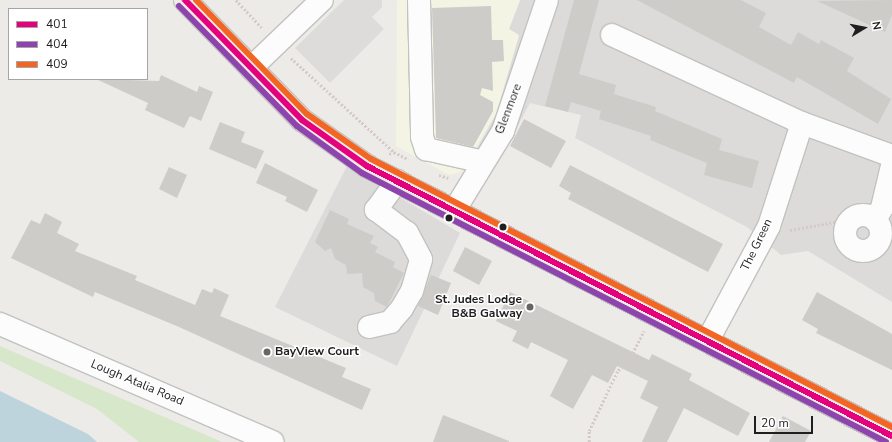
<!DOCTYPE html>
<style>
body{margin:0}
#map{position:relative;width:892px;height:442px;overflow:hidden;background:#ecebe8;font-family:"Nunito Sans",sans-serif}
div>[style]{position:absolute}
.residential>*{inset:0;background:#dcdbd9}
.education>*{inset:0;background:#f4f4e4}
.grass>*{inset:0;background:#d7e7c9}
.parking>*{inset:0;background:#dddcdb}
.water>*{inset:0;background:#bed4dd}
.building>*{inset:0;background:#cdccc9}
.path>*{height:2.5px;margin-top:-1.25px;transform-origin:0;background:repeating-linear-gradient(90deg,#d5cac8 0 2px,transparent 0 4px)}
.roads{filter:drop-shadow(1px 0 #c2c2c0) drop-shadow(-1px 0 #c2c2c0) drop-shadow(0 1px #c2c2c0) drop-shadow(0 -1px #c2c2c0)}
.minor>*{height:22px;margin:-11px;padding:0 11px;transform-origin:11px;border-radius:11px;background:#fcfcfc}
.minor>.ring{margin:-11px;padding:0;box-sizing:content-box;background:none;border:22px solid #fcfcfc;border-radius:50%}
.major>*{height:22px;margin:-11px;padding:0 11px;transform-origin:11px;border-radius:11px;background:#efece5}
.bus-1>*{height:6px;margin:-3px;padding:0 3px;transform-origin:3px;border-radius:3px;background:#e5007d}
.bus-2>*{height:6px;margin:-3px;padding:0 3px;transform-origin:3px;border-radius:3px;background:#8e44ad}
.bus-3>*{height:6px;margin:-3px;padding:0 3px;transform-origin:3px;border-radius:3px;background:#f26522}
.dots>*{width:11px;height:11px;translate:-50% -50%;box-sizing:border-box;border:2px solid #fff;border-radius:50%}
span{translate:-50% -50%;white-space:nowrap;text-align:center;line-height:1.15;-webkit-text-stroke:3px #fff;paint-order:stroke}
.street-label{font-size:12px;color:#1f1f1f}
.poi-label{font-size:12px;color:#1f1f1f;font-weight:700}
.right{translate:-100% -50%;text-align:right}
.left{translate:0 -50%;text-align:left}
.legend{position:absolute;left:8px;top:8px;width:140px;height:72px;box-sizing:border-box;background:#fff;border:1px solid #a5a5a5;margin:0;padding:5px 7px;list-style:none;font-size:12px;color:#1f1f1f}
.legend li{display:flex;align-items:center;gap:8px;height:20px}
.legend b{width:20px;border:1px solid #a5a5a5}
.north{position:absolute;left:844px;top:8px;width:40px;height:40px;-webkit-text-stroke:3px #fff;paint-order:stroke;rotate:80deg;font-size:11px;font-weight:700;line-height:16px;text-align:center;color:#1f1f1f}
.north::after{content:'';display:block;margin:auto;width:14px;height:18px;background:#1f1f1f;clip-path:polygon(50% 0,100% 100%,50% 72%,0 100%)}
.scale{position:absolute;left:754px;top:416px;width:59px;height:18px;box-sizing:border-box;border:2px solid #1f1f1f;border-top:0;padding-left:5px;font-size:12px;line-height:14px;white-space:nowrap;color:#1f1f1f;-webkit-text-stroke:3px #fff;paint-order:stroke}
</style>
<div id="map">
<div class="residential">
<i style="clip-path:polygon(520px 0,892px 0,892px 302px,808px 251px,781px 255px,747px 227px,575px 138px,581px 115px,530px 103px,498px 163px,475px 152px,496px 114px,519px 36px,509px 29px)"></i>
<i style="clip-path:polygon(347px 166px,460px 233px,397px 366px,275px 307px)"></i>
</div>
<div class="education">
<i style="clip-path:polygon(397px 0,520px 0,509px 29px,519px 35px,496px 114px,461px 172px,449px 175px,396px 146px)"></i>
</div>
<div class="grass">
<i style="clip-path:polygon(0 346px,199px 432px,222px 442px,139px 442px,97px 409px,0 361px)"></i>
</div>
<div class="parking">
<i style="clip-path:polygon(344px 0,382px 0,382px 7px,372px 17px,384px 29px,330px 83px,295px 48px)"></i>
</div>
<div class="water">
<i style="clip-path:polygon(0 391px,88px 434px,97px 442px,0 442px)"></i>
</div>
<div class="building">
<i style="clip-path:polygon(574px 0,599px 0,579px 74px,616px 85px,614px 94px,656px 107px,655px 111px,722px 139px,719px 150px,759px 161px,752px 188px,704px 175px,707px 163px,650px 140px,651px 136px,599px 119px,601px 111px,571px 102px,568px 112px,545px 106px)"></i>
<i style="clip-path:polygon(637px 0,741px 0,766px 13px,759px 27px,791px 45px,798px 32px,819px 44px,821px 40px,854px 58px,847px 71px,891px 99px,878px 124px,797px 77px,794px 83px)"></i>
<i style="clip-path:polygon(892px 0,892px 15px,885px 32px,817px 1px)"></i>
<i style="clip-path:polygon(491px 6px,492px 40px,503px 40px,504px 61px,492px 62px,493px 91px,482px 88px,480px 95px,493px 102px,493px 111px,473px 147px,436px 138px,432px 8px)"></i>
<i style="clip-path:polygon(161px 75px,197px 92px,199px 86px,213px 92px,201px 121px,190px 116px,184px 128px,145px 110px,148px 103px,96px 79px,159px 81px)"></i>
<i style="clip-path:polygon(524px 119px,566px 141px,551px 168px,510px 146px)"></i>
<i style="clip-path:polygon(220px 122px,245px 132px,241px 142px,264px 151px,256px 169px,209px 149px)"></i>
<i style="clip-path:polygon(265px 163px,318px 190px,307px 212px,285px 201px,287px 197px,256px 183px)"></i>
<i style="clip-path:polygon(570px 165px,723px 244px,708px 272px,568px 199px,571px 193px,559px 186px)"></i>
<i style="clip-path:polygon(169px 167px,187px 175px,177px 198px,159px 189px)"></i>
<i style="clip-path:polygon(330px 210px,349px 219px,347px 224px,374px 236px,370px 243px,378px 247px,375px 252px,395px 262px,393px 267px,404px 273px,387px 307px,375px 301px,374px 293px,363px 287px,362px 273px,347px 274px,346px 265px,335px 259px,331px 248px,325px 251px,315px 242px)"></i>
<i style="clip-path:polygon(45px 213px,62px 222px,57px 233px,79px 244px,75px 251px,137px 276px,135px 280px,195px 305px,202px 289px,212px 293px,214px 288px,229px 295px,220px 316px,346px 368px,342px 377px,371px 389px,362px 410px,179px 327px,95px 292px,93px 297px,11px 258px,31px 220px,40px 224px)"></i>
<i style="clip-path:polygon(465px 247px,492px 261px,479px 285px,453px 271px)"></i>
<i style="clip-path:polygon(431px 275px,451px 283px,438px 315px,418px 306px)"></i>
<i style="clip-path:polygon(510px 292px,649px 360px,652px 354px,692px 374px,689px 380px,750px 413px,738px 436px,684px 408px,667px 442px,642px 442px,658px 407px,640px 398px,648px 381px,617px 366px,608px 383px,592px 375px,573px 409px,550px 396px,568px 360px,531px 342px,528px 349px,512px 341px,517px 331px,496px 321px)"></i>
<i style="clip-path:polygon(817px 292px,892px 334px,892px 370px,816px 333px,818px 329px,802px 320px)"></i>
<i style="clip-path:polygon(443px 415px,509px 441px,509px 442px,433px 442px)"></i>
<i style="clip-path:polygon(783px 416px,811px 431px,805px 442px,769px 442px)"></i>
</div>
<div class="path">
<i style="left:236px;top:0;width:38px;rotate:47deg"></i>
<i style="left:291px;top:58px;width:139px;rotate:42.4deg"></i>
<i style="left:389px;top:154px;width:5px;rotate:-22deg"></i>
<i style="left:394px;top:152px;width:16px;rotate:27deg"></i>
<i style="left:439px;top:175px;width:10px;rotate:17deg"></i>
<i style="left:790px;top:230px;width:63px;rotate:-10.1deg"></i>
<i style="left:589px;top:442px;width:11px;rotate:-90deg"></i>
<i style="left:589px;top:431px;width:68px;rotate:-64.6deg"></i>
<i style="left:618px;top:370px;width:11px;rotate:-34deg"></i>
<i style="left:627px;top:364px;width:37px;rotate:-63deg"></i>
</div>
<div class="roads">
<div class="minor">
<i style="left:419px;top:0;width:137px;rotate:88.7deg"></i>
<i style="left:422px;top:137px;width:13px;rotate:72deg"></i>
<i style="left:426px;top:149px;width:58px;rotate:12.8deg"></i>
<i style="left:612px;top:35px;width:209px;rotate:24.9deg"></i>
<i style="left:802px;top:123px;width:96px;rotate:20.1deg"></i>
<i style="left:251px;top:68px;width:98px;rotate:-43.8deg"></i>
<i style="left:454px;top:211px;width:94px;rotate:-58.5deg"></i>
<i style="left:503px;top:131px;width:138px;rotate:-71.4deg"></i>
<i class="ring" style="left:845px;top:215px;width:14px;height:14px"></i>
<i style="left:875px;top:220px;width:14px;rotate:-60deg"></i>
<i style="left:882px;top:208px;width:43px;rotate:-76.6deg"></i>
<i style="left:0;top:324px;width:297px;rotate:23.4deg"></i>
<i style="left:369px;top:327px;width:22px;rotate:-13deg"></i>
<i style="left:390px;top:322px;width:18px;rotate:-49deg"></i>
<i style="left:402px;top:308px;width:20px;rotate:-60deg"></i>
<i style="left:412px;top:291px;width:33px;rotate:-74deg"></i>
<i style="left:421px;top:259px;width:30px;rotate:-118deg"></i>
<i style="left:407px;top:233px;width:39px;rotate:-143deg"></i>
<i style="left:376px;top:210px;width:36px;rotate:-54deg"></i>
<i style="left:708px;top:340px;width:129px;rotate:-61.8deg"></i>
<i style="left:769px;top:226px;width:108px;rotate:-72.2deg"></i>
</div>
<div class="major">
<i style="left:185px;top:0;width:168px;rotate:45.7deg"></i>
<i style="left:302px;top:120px;width:80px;rotate:35.3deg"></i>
<i style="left:367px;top:166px;width:590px;rotate:27.22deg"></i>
</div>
</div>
<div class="bus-1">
<i style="left:185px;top:0;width:168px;rotate:45.7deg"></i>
<i style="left:302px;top:120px;width:80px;rotate:35.3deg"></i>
<i style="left:367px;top:166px;width:590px;rotate:27.22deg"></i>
</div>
<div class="bus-2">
<i style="left:179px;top:6px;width:168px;rotate:45.5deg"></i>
<i style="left:297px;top:126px;width:80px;rotate:35.9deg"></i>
<i style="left:362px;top:173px;width:589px;rotate:27.17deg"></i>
</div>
<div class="bus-3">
<i style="left:196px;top:0;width:159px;rotate:45.8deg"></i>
<i style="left:307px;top:114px;width:78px;rotate:35.1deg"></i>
<i style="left:371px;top:159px;width:586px;rotate:27.22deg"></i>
</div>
<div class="dots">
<i style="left:449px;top:218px;background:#1f1f1f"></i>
<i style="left:503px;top:227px;background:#1f1f1f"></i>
<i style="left:530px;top:307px;background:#676665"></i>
<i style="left:267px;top:352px;background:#676665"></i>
</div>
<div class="street-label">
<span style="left:509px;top:109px;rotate:-69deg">Glenmore</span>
<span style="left:757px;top:245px;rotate:-64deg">The Green</span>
<span style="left:137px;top:383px;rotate:23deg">Lough Atalia Road</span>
</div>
<div class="poi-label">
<span class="right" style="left:522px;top:307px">St. Judes Lodge<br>B&amp;B Galway</span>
<span class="left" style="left:275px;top:352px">BayView Court</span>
</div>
<ul class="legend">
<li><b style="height:5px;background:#e5007d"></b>401</li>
<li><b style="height:5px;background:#8e44ad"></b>404</li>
<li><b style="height:5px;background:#f26522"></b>409</li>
</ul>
<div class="north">N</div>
<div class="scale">20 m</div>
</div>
